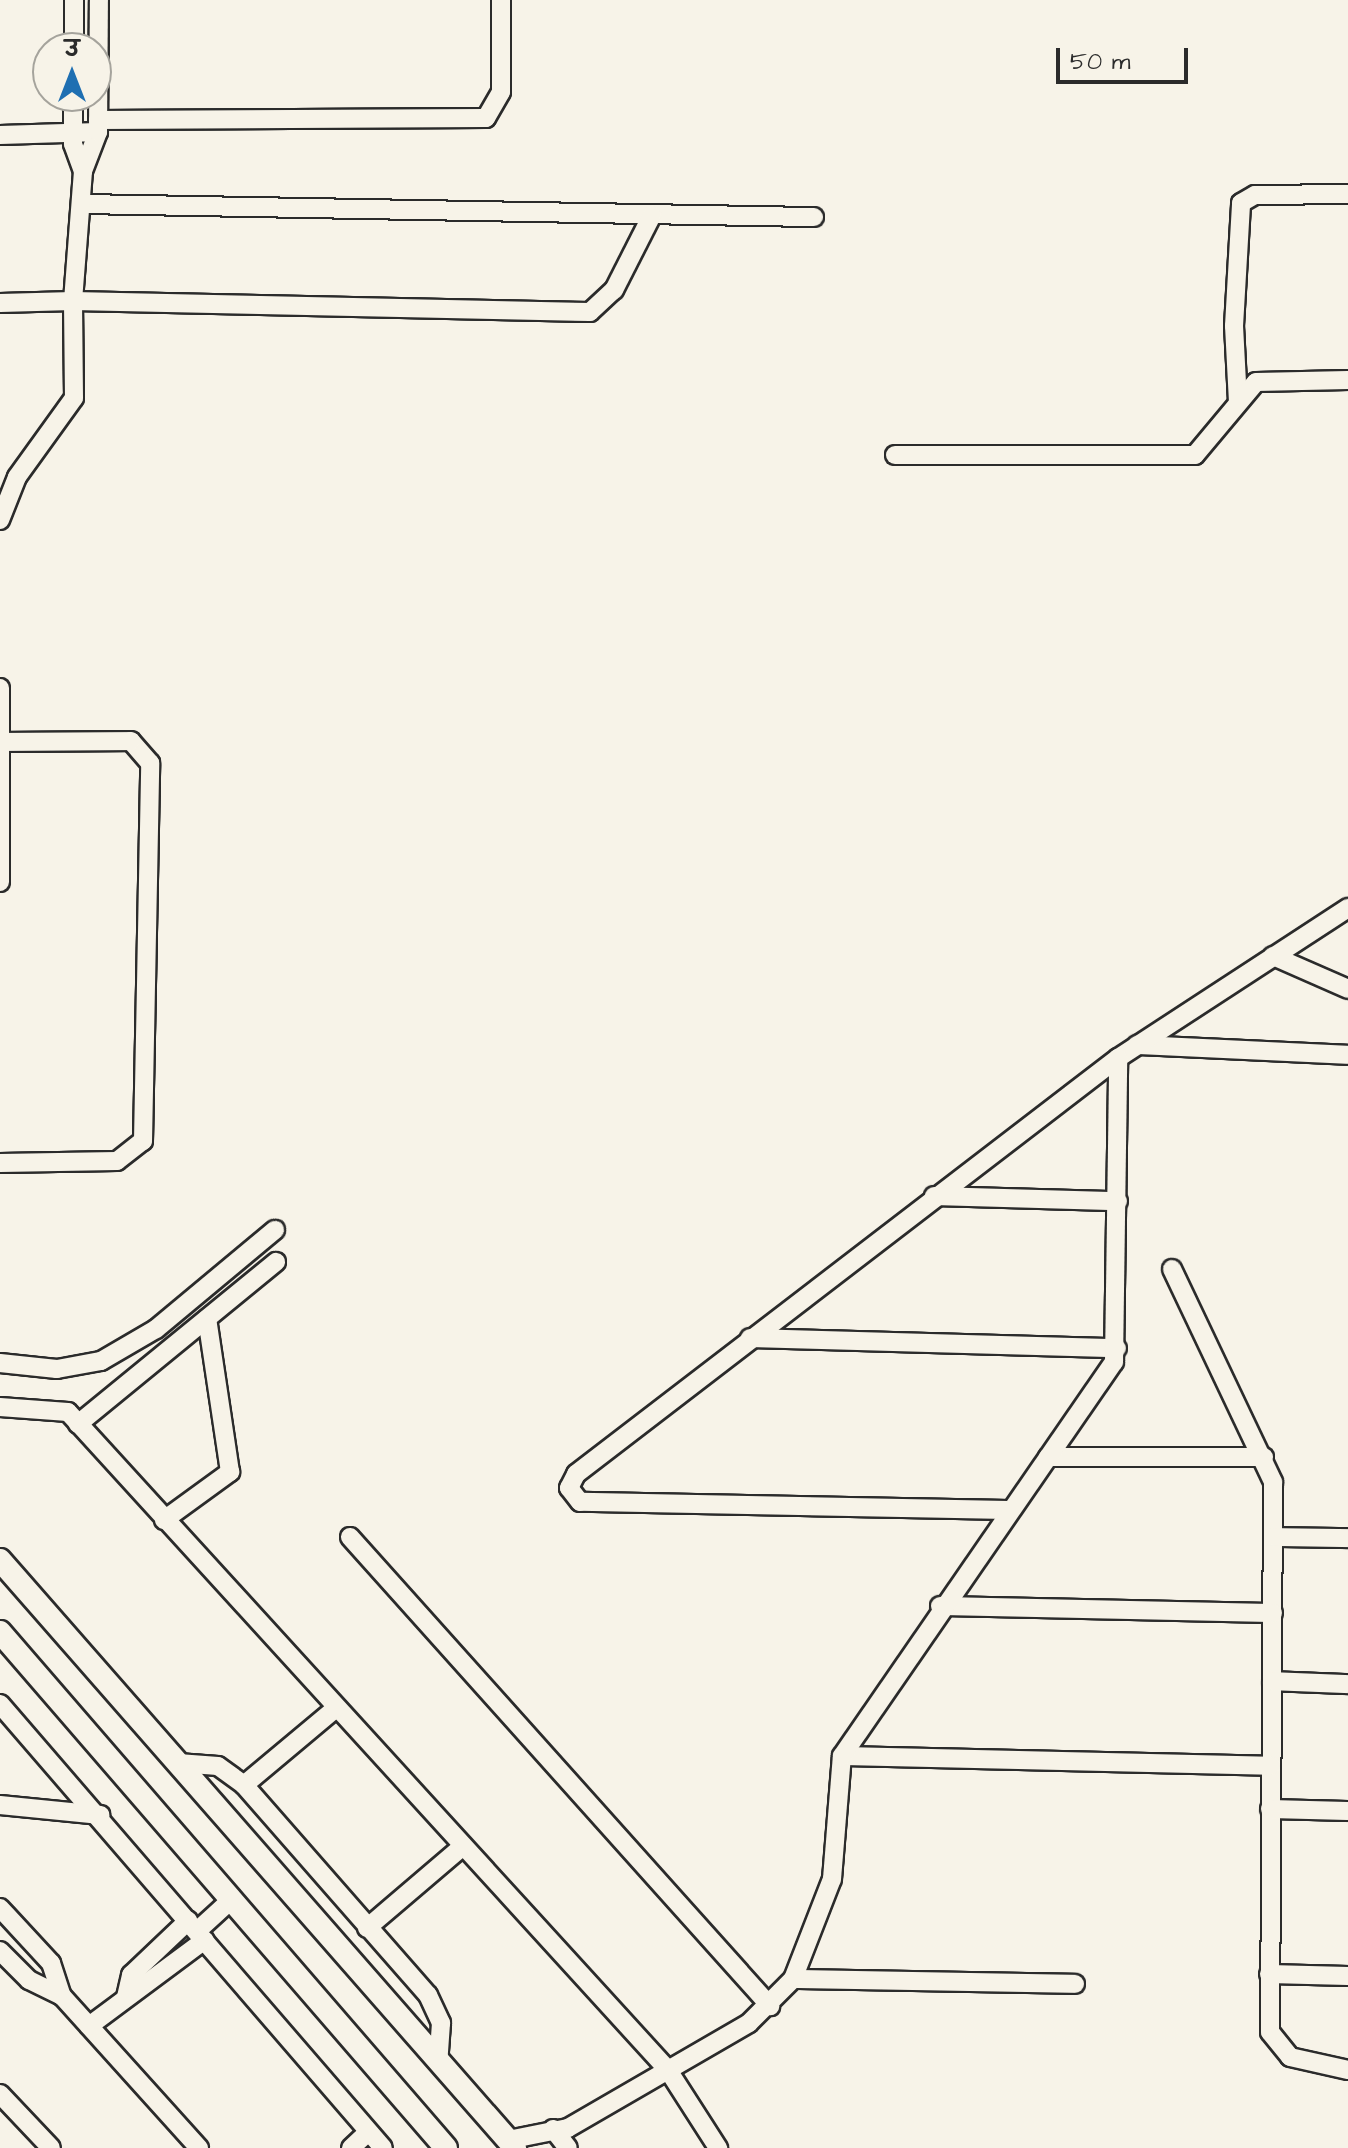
<!DOCTYPE html>
<meta charset="utf-8">
<style>
body{margin:0}
#map{position:relative;width:1348px;height:2148px;overflow:hidden;background:#f7f3e8;font-family:"Architects Daughter","Playpen Sans Deva",sans-serif}
div>[style]{position:absolute}
.roads{filter:drop-shadow(2px 0 #2b2b2b) drop-shadow(-2px 0 #2b2b2b) drop-shadow(0 2px #2b2b2b) drop-shadow(0 -2px #2b2b2b)}
.minor>*{height:18px;margin:-9px;padding:0 9px;transform-origin:9px;border-radius:9px;background:#f7f3e8}
.major>*{height:22px;margin:-11px;padding:0 11px;transform-origin:11px;border-radius:11px;background:#f7f3e8}
span{translate:-50% -50%;white-space:nowrap;text-align:center;line-height:1.15;-webkit-text-stroke:8px #f7f3e8;paint-order:stroke}
.north{position:absolute;left:32px;top:32px;width:80px;height:80px;box-sizing:border-box;background:#f7f3e8;border:2px solid #a5a39c;border-radius:50%;rotate:0deg;font-size:22px;font-weight:700;line-height:32px;text-align:center;color:#2b2b2b}
.north::after{content:'';display:block;margin:auto;width:28px;height:36px;background:#1f6fb2;clip-path:polygon(50% 0,100% 100%,50% 72%,0 100%)}
.scale{position:absolute;left:1056px;top:48px;width:132px;height:36px;box-sizing:border-box;border:4px solid #2b2b2b;border-top:0;padding-left:10px;font-size:24px;line-height:28px;white-space:nowrap;color:#2b2b2b;-webkit-text-stroke:6px #f7f3e8;paint-order:stroke}
</style>
<div id="map">
<div class="roads">
<div class="minor">
<i style="left:74px;top:48px;width:48px;rotate:-90deg"></i>
<i style="left:73px;top:96px;width:48px;rotate:90deg"></i>
<i style="left:73px;top:144px;width:29px;rotate:70deg"></i>
<i style="left:98px;top:120px;width:388px;rotate:-0.3deg"></i>
<i style="left:486px;top:118px;width:30px;rotate:-60deg"></i>
<i style="left:501px;top:92px;width:92px;rotate:-90deg"></i>
<i style="left:0;top:135px;width:98px;rotate:-1.8deg"></i>
<i style="left:81px;top:204px;width:733px;rotate:1.02deg"></i>
<i style="left:0;top:303px;width:73px;rotate:-1.6deg"></i>
<i style="left:73px;top:301px;width:130px;rotate:-85.6deg"></i>
<i style="left:83px;top:171px;width:42px;rotate:-69deg"></i>
<i style="left:98px;top:132px;width:132px;rotate:-89.6deg"></i>
<i style="left:1238px;top:402px;width:76px;rotate:-93deg"></i>
<i style="left:1234px;top:326px;width:123px;rotate:-86.7deg"></i>
<i style="left:1241px;top:203px;width:16px;rotate:-30deg"></i>
<i style="left:1255px;top:195px;width:93px;rotate:-0.6deg"></i>
<i style="left:895px;top:455px;width:300px"></i>
<i style="left:1195px;top:455px;width:95px;rotate:-50.1deg"></i>
<i style="left:1256px;top:382px;width:92px;rotate:-1.2deg"></i>
<i style="left:0;top:520px;width:46px;rotate:-68.4deg"></i>
<i style="left:17px;top:477px;width:97px;rotate:-54.2deg"></i>
<i style="left:74px;top:398px;width:97px;rotate:-90.6deg"></i>
<i style="left:73px;top:301px;width:517px;rotate:1.22deg"></i>
<i style="left:590px;top:312px;width:33px;rotate:-43deg"></i>
<i style="left:614px;top:290px;width:84px;rotate:-63.1deg"></i>
<i style="left:0;top:688px;width:194px;rotate:90deg"></i>
<i style="left:1273px;top:956px;width:82px;rotate:23.7deg"></i>
<i style="left:1137px;top:1045px;width:211px;rotate:2.7deg"></i>
<i style="left:0;top:1163px;width:117px;rotate:-1deg"></i>
<i style="left:117px;top:1161px;width:33px;rotate:-38deg"></i>
<i style="left:143px;top:1141px;width:378px;rotate:-88.9deg"></i>
<i style="left:150px;top:763px;width:29px;rotate:-131deg"></i>
<i style="left:131px;top:741px;width:130px;rotate:179.6deg"></i>
<i style="left:934px;top:1196px;width:184px;rotate:1.6deg"></i>
<i style="left:1172px;top:1269px;width:236px;rotate:64.6deg"></i>
<i style="left:1273px;top:1482px;width:550px;rotate:90.31deg"></i>
<i style="left:1270px;top:2032px;width:32px;rotate:51deg"></i>
<i style="left:1290px;top:2057px;width:59px;rotate:12.6deg"></i>
<i style="left:750px;top:1338px;width:367px;rotate:1.6deg"></i>
<i style="left:0;top:1363px;width:57px;rotate:6deg"></i>
<i style="left:57px;top:1369px;width:45px;rotate:-10.3deg"></i>
<i style="left:101px;top:1361px;width:64px;rotate:-30.2deg"></i>
<i style="left:156px;top:1329px;width:155px;rotate:-39.8deg"></i>
<i style="left:0;top:1407px;width:68px;rotate:4.2deg"></i>
<i style="left:68px;top:1412px;width:890px;rotate:47.64deg"></i>
<i style="left:668px;top:2070px;width:93px;rotate:57.3deg"></i>
<i style="left:78px;top:1424px;width:256px;rotate:-39.3deg"></i>
<i style="left:1048px;top:1457px;width:216px"></i>
<i style="left:1008px;top:1510px;width:428px;rotate:-178.9deg"></i>
<i style="left:580px;top:1502px;width:18px;rotate:-128deg"></i>
<i style="left:569px;top:1488px;width:16px;rotate:-63deg"></i>
<i style="left:576px;top:1474px;width:683px;rotate:-37.51deg"></i>
<i style="left:1118px;top:1058px;width:275px;rotate:-33.1deg"></i>
<i style="left:164px;top:1520px;width:82px;rotate:-36deg"></i>
<i style="left:230px;top:1472px;width:155px;rotate:-98.5deg"></i>
<i style="left:350px;top:1537px;width:630px;rotate:48.15deg"></i>
<i style="left:1274px;top:1537px;width:74px;rotate:0.8deg"></i>
<i style="left:940px;top:1606px;width:333px;rotate:1.2deg"></i>
<i style="left:1272px;top:1681px;width:76px;rotate:2.3deg"></i>
<i style="left:0;top:1704px;width:586px;rotate:49.22deg"></i>
<i style="left:842px;top:1756px;width:429px;rotate:1.3deg"></i>
<i style="left:178px;top:1763px;width:40px;rotate:4.3deg"></i>
<i style="left:218px;top:1766px;width:32px;rotate:36deg"></i>
<i style="left:244px;top:1785px;width:279px;rotate:48.8deg"></i>
<i style="left:428px;top:1995px;width:31px;rotate:65deg"></i>
<i style="left:441px;top:2023px;width:39px;rotate:94deg"></i>
<i style="left:244px;top:1785px;width:119px;rotate:-39.9deg"></i>
<i style="left:0;top:1805px;width:101px;rotate:5.7deg"></i>
<i style="left:1270px;top:1809px;width:78px;rotate:1.5deg"></i>
<i style="left:0;top:1908px;width:75px;rotate:47.2deg"></i>
<i style="left:51px;top:1963px;width:35px;rotate:72deg"></i>
<i style="left:367px;top:1928px;width:125px;rotate:-40.5deg"></i>
<i style="left:197px;top:1931px;width:46px;rotate:-42.4deg"></i>
<i style="left:0;top:1951px;width:41px;rotate:45deg"></i>
<i style="left:29px;top:1980px;width:37px;rotate:26deg"></i>
<i style="left:62px;top:1996px;width:205px;rotate:48deg"></i>
<i style="left:1269px;top:1974px;width:79px;rotate:1.5deg"></i>
<i style="left:793px;top:1979px;width:282px;rotate:1deg"></i>
<i style="left:126px;top:1997px;width:23px;rotate:-77deg"></i>
<i style="left:131px;top:1975px;width:79px;rotate:-43.5deg"></i>
<i style="left:89px;top:2026px;width:144px;rotate:-36.6deg"></i>
<i style="left:0;top:2094px;width:74px;rotate:46.6deg"></i>
<i style="left:553px;top:2129px;width:24px;rotate:52deg"></i>
<i style="left:508px;top:2140px;width:61px;rotate:-11.3deg"></i>
<i style="left:568px;top:2128px;width:209px;rotate:-30.1deg"></i>
<i style="left:749px;top:2023px;width:62px;rotate:-45deg"></i>
<i style="left:793px;top:1979px;width:107px;rotate:-68.7deg"></i>
<i style="left:832px;top:1879px;width:123px;rotate:-85.4deg"></i>
<i style="left:842px;top:1756px;width:479px;rotate:-55.4deg"></i>
<i style="left:1114px;top:1362px;width:304px;rotate:-89.2deg"></i>
<i style="left:351px;top:2148px;width:23px;rotate:-43deg"></i>
</div>
<div class="major">
<i style="left:0;top:1560px;width:782px;rotate:48.79deg"></i>
<i style="left:0;top:1632px;width:682px;rotate:49.16deg"></i>
</div>
</div>
<div class="north">उ</div>
<div class="scale">50 m</div>
</div>
